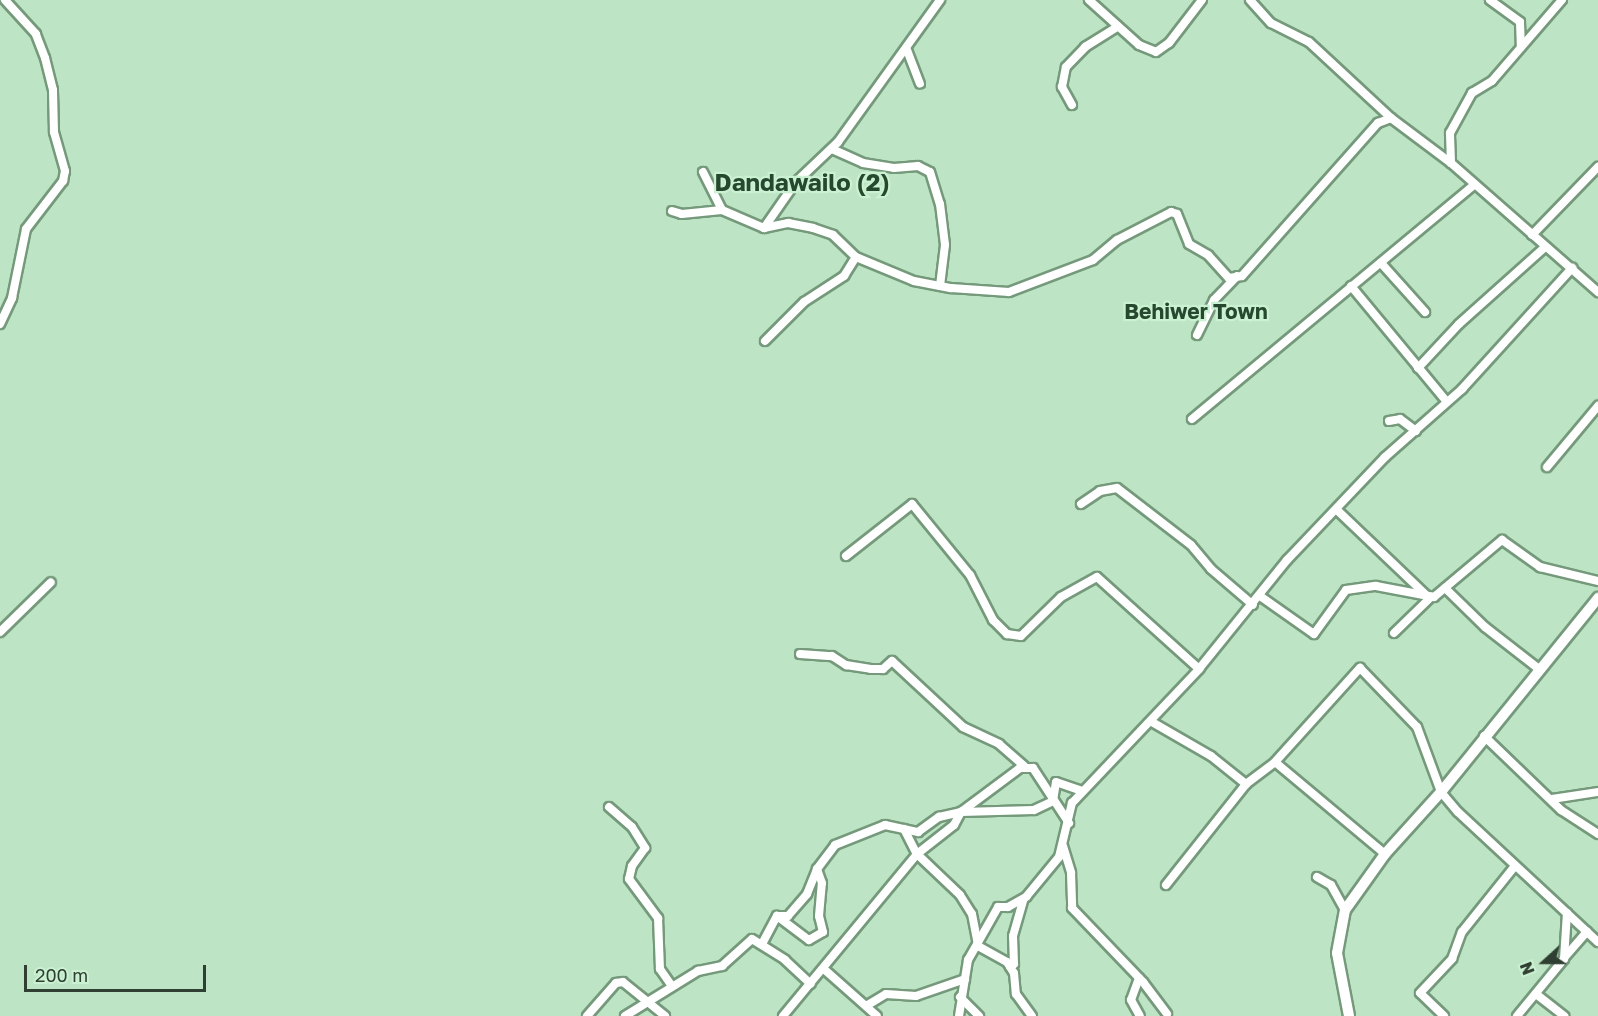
<!DOCTYPE html>
<style>
body{margin:0}
#map{position:relative;width:1598px;height:1016px;overflow:hidden;background:#bde4c4;font-family:"Golos Text",sans-serif}
div>[style]{position:absolute}
.roads{filter:drop-shadow(2px 0 #75997b) drop-shadow(-2px 0 #75997b) drop-shadow(0 2px #75997b) drop-shadow(0 -2px #75997b)}
.minor>*{height:8px;margin:-4px;padding:0 4px;transform-origin:4px;border-radius:4px;background:#fff}
.secondary>*{height:10px;margin:-5px;padding:0 5px;transform-origin:5px;border-radius:5px;background:#fff}
span{translate:-50% -50%;white-space:nowrap;text-align:center;line-height:1.15;-webkit-text-stroke:4.5px #caf1d1;paint-order:stroke}
.quarter-label{font-size:21px;color:#26482e;font-weight:700}
.district-label{font-size:24px;color:#26482e;font-weight:700}
.north{position:absolute;left:1514px;top:932px;width:60px;height:60px;-webkit-text-stroke:4px #caf1d1;paint-order:stroke;rotate:249deg;font-size:16px;font-weight:700;line-height:24px;text-align:center;color:#2f3f32}
.north::after{content:'';display:block;margin:auto;width:21px;height:27px;background:#2f3f32;clip-path:polygon(50% 0,100% 100%,50% 72%,0 100%)}
.scale{position:absolute;left:24px;top:965px;width:182px;height:27px;box-sizing:border-box;border:3px solid #2f3f32;border-top:0;padding-left:8px;font-size:18px;line-height:21px;white-space:nowrap;color:#2f3f32;-webkit-text-stroke:4px #caf1d1;paint-order:stroke}
</style>
<div id="map">
<div class="roads">
<div class="minor">
<i style="left:1089px;top:0;width:67px;rotate:42deg"></i>
<i style="left:1139px;top:45px;width:18px;rotate:22deg"></i>
<i style="left:1156px;top:52px;width:16px;rotate:-35deg"></i>
<i style="left:1169px;top:43px;width:54px;rotate:-52.5deg"></i>
<i style="left:1250px;top:0;width:31px;rotate:48deg"></i>
<i style="left:1271px;top:23px;width:42px;rotate:26.6deg"></i>
<i style="left:1309px;top:42px;width:112px;rotate:42.8deg"></i>
<i style="left:1391px;top:118px;width:75px;rotate:36.9deg"></i>
<i style="left:1451px;top:163px;width:196px;rotate:41.3deg"></i>
<i style="left:1490px;top:0;width:37px;rotate:36deg"></i>
<i style="left:1520px;top:22px;width:25px;rotate:88deg"></i>
<i style="left:907px;top:50px;width:36px;rotate:69deg"></i>
<i style="left:1072px;top:105px;width:21px;rotate:-119deg"></i>
<i style="left:1062px;top:87px;width:20px;rotate:-79deg"></i>
<i style="left:1066px;top:67px;width:28px;rotate:-46deg"></i>
<i style="left:1085px;top:47px;width:39px;rotate:-32deg"></i>
<i style="left:832px;top:149px;width:34px;rotate:24deg"></i>
<i style="left:863px;top:163px;width:31px;rotate:9deg"></i>
<i style="left:894px;top:168px;width:24px;rotate:-5deg"></i>
<i style="left:918px;top:166px;width:13px;rotate:27deg"></i>
<i style="left:930px;top:172px;width:34px;rotate:73deg"></i>
<i style="left:940px;top:204px;width:41px;rotate:83deg"></i>
<i style="left:945px;top:245px;width:41px;rotate:97deg"></i>
<i style="left:1451px;top:163px;width:30px;rotate:-92deg"></i>
<i style="left:1450px;top:133px;width:46px;rotate:-61.2deg"></i>
<i style="left:1472px;top:93px;width:23px;rotate:-31deg"></i>
<i style="left:1492px;top:81px;width:107px;rotate:-49.2deg"></i>
<i style="left:703px;top:172px;width:42px;rotate:63.4deg"></i>
<i style="left:672px;top:211px;width:10px;rotate:17deg"></i>
<i style="left:682px;top:214px;width:40px;rotate:-5.7deg"></i>
<i style="left:722px;top:210px;width:46px;rotate:23.2deg"></i>
<i style="left:764px;top:228px;width:25px;rotate:-12deg"></i>
<i style="left:788px;top:223px;width:25px;rotate:11deg"></i>
<i style="left:813px;top:228px;width:21px;rotate:19deg"></i>
<i style="left:833px;top:235px;width:32px;rotate:44deg"></i>
<i style="left:764px;top:228px;width:56px;rotate:-55.2deg"></i>
<i style="left:796px;top:182px;width:58px;rotate:-43.6deg"></i>
<i style="left:838px;top:142px;width:175px;rotate:-54.3deg"></i>
<i style="left:1532px;top:235px;width:95px;rotate:-45.9deg"></i>
<i style="left:1381px;top:263px;width:66px;rotate:48.1deg"></i>
<i style="left:1351px;top:286px;width:149px;rotate:50.4deg"></i>
<i style="left:0;top:324px;width:29px;rotate:-65deg"></i>
<i style="left:12px;top:298px;width:70px;rotate:-78.5deg"></i>
<i style="left:26px;top:229px;width:61px;rotate:-52.4deg"></i>
<i style="left:63px;top:181px;width:10px;rotate:-79deg"></i>
<i style="left:65px;top:171px;width:41px;rotate:-105.8deg"></i>
<i style="left:54px;top:132px;width:42px;rotate:-91.4deg"></i>
<i style="left:53px;top:90px;width:33px;rotate:-104deg"></i>
<i style="left:45px;top:58px;width:26px;rotate:-111deg"></i>
<i style="left:36px;top:34px;width:46px;rotate:-132.4deg"></i>
<i style="left:1197px;top:335px;width:39px;rotate:-64deg"></i>
<i style="left:1214px;top:300px;width:33px;rotate:-46deg"></i>
<i style="left:765px;top:341px;width:55px;rotate:-45deg"></i>
<i style="left:804px;top:302px;width:48px;rotate:-33deg"></i>
<i style="left:844px;top:276px;width:22px;rotate:-58deg"></i>
<i style="left:856px;top:257px;width:63px;rotate:22.5deg"></i>
<i style="left:914px;top:281px;width:38px;rotate:11deg"></i>
<i style="left:951px;top:288px;width:58px;rotate:3.9deg"></i>
<i style="left:1009px;top:292px;width:90px;rotate:-20.9deg"></i>
<i style="left:1093px;top:260px;width:31px;rotate:-40deg"></i>
<i style="left:1117px;top:240px;width:61px;rotate:-27.4deg"></i>
<i style="left:1171px;top:212px;width:6px;rotate:18deg"></i>
<i style="left:1177px;top:214px;width:32px;rotate:68deg"></i>
<i style="left:1189px;top:244px;width:22px;rotate:30deg"></i>
<i style="left:1208px;top:255px;width:31px;rotate:48deg"></i>
<i style="left:1229px;top:278px;width:13px;rotate:-9deg"></i>
<i style="left:1242px;top:276px;width:205px;rotate:-48.4deg"></i>
<i style="left:1378px;top:123px;width:14px;rotate:-21deg"></i>
<i style="left:1418px;top:368px;width:60px;rotate:-47deg"></i>
<i style="left:1459px;top:324px;width:114px;rotate:-41.8deg"></i>
<i style="left:1192px;top:419px;width:366px;rotate:-39.7deg"></i>
<i style="left:1389px;top:421px;width:11px;rotate:-10deg"></i>
<i style="left:1400px;top:419px;width:20px;rotate:37deg"></i>
<i style="left:1547px;top:467px;width:80px;rotate:-50.1deg"></i>
<i style="left:1081px;top:504px;width:23px;rotate:-34deg"></i>
<i style="left:1100px;top:491px;width:17px;rotate:-10deg"></i>
<i style="left:1117px;top:488px;width:93px;rotate:37.6deg"></i>
<i style="left:1191px;top:545px;width:31px;rotate:50deg"></i>
<i style="left:1211px;top:569px;width:55px;rotate:40.6deg"></i>
<i style="left:1337px;top:510px;width:123px;rotate:43.7deg"></i>
<i style="left:846px;top:556px;width:84px;rotate:-38.2deg"></i>
<i style="left:912px;top:504px;width:92px;rotate:50.8deg"></i>
<i style="left:970px;top:575px;width:51px;rotate:62.9deg"></i>
<i style="left:993px;top:620px;width:20px;rotate:45deg"></i>
<i style="left:1007px;top:634px;width:14px;rotate:8deg"></i>
<i style="left:1021px;top:636px;width:56px;rotate:-44.3deg"></i>
<i style="left:1061px;top:597px;width:41px;rotate:-29.1deg"></i>
<i style="left:1097px;top:577px;width:137px;rotate:42deg"></i>
<i style="left:1445px;top:588px;width:56px;rotate:44.3deg"></i>
<i style="left:1485px;top:627px;width:68px;rotate:37.9deg"></i>
<i style="left:1260px;top:596px;width:66px;rotate:35.1deg"></i>
<i style="left:1314px;top:634px;width:54px;rotate:-54deg"></i>
<i style="left:1346px;top:590px;width:30px;rotate:-8deg"></i>
<i style="left:1376px;top:586px;width:59px;rotate:10.7deg"></i>
<i style="left:1434px;top:597px;width:89px;rotate:-40deg"></i>
<i style="left:1502px;top:540px;width:47px;rotate:35.4deg"></i>
<i style="left:1540px;top:567px;width:60px;rotate:13.6deg"></i>
<i style="left:0;top:632px;width:71px;rotate:-44.4deg"></i>
<i style="left:1394px;top:633px;width:52px;rotate:-44.2deg"></i>
<i style="left:800px;top:654px;width:32px;rotate:4deg"></i>
<i style="left:832px;top:656px;width:17px;rotate:33deg"></i>
<i style="left:846px;top:665px;width:25px;rotate:9deg"></i>
<i style="left:871px;top:669px;width:12px"></i>
<i style="left:883px;top:669px;width:12px;rotate:-42deg"></i>
<i style="left:892px;top:661px;width:97px;rotate:42.9deg"></i>
<i style="left:963px;top:727px;width:40px;rotate:25deg"></i>
<i style="left:999px;top:744px;width:33px;rotate:41deg"></i>
<i style="left:1152px;top:722px;width:68px;rotate:30deg"></i>
<i style="left:1211px;top:756px;width:45px;rotate:38.7deg"></i>
<i style="left:1484px;top:736px;width:107px;rotate:43.9deg"></i>
<i style="left:1561px;top:810px;width:44px;rotate:33deg"></i>
<i style="left:1552px;top:799px;width:47px;rotate:-8.7deg"></i>
<i style="left:609px;top:807px;width:30px;rotate:41deg"></i>
<i style="left:632px;top:827px;width:25px;rotate:58deg"></i>
<i style="left:645px;top:848px;width:22px;rotate:126deg"></i>
<i style="left:632px;top:866px;width:13px;rotate:103deg"></i>
<i style="left:629px;top:879px;width:49px;rotate:53.4deg"></i>
<i style="left:658px;top:918px;width:51px;rotate:87.8deg"></i>
<i style="left:660px;top:969px;width:21px;rotate:55deg"></i>
<i style="left:904px;top:829px;width:28px;rotate:63deg"></i>
<i style="left:917px;top:854px;width:59px;rotate:43.6deg"></i>
<i style="left:960px;top:895px;width:22px;rotate:58deg"></i>
<i style="left:972px;top:914px;width:33px;rotate:79deg"></i>
<i style="left:978px;top:946px;width:33px;rotate:29deg"></i>
<i style="left:1007px;top:962px;width:13px;rotate:58deg"></i>
<i style="left:1014px;top:973px;width:21px;rotate:85deg"></i>
<i style="left:1016px;top:994px;width:27px;rotate:54deg"></i>
<i style="left:1063px;top:846px;width:28px;rotate:73deg"></i>
<i style="left:1071px;top:873px;width:35px;rotate:88deg"></i>
<i style="left:1072px;top:908px;width:103px;rotate:46.2deg"></i>
<i style="left:1143px;top:982px;width:40px;rotate:53deg"></i>
<i style="left:1385px;top:854px;width:143px;rotate:-140.1deg"></i>
<i style="left:1275px;top:762px;width:127px;rotate:-47.9deg"></i>
<i style="left:1360px;top:668px;width:82px;rotate:46deg"></i>
<i style="left:1417px;top:727px;width:69px;rotate:69.7deg"></i>
<i style="left:1441px;top:792px;width:26px;rotate:50deg"></i>
<i style="left:1458px;top:812px;width:191px;rotate:42.9deg"></i>
<i style="left:1317px;top:877px;width:16px;rotate:30deg"></i>
<i style="left:1331px;top:885px;width:29px;rotate:61deg"></i>
<i style="left:1166px;top:885px;width:129px;rotate:-51.6deg"></i>
<i style="left:1246px;top:784px;width:36px;rotate:-37deg"></i>
<i style="left:777px;top:916px;width:40px;rotate:37deg"></i>
<i style="left:809px;top:940px;width:16px;rotate:-30deg"></i>
<i style="left:823px;top:932px;width:16px;rotate:-104deg"></i>
<i style="left:819px;top:916px;width:33px;rotate:-85deg"></i>
<i style="left:822px;top:883px;width:15px;rotate:-110deg"></i>
<i style="left:762px;top:944px;width:32px;rotate:-62deg"></i>
<i style="left:777px;top:916px;width:11px"></i>
<i style="left:788px;top:916px;width:29px;rotate:-49deg"></i>
<i style="left:807px;top:894px;width:27px;rotate:-68deg"></i>
<i style="left:817px;top:869px;width:30px;rotate:-53deg"></i>
<i style="left:835px;top:845px;width:54px;rotate:-21.8deg"></i>
<i style="left:885px;top:825px;width:34px;rotate:12deg"></i>
<i style="left:918px;top:832px;width:26px;rotate:-36deg"></i>
<i style="left:939px;top:817px;width:23px;rotate:-13deg"></i>
<i style="left:961px;top:812px;width:73px;rotate:-1.6deg"></i>
<i style="left:1034px;top:810px;width:21px;rotate:-25deg"></i>
<i style="left:1053px;top:801px;width:19px;rotate:-81deg"></i>
<i style="left:1056px;top:782px;width:28px;rotate:19deg"></i>
<i style="left:1564px;top:958px;width:35px;rotate:-49deg"></i>
<i style="left:1010px;top:967px;width:5px;rotate:-37deg"></i>
<i style="left:1014px;top:964px;width:28px;rotate:-92deg"></i>
<i style="left:1013px;top:936px;width:37px;rotate:-74deg"></i>
<i style="left:825px;top:970px;width:69px;rotate:41.5deg"></i>
<i style="left:1139px;top:978px;width:23px;rotate:110deg"></i>
<i style="left:1131px;top:1000px;width:18px;rotate:61deg"></i>
<i style="left:1536px;top:994px;width:36px;rotate:38deg"></i>
<i style="left:960px;top:997px;width:27px;rotate:45deg"></i>
<i style="left:866px;top:1006px;width:23px;rotate:-31deg"></i>
<i style="left:886px;top:994px;width:30px;rotate:4deg"></i>
<i style="left:916px;top:996px;width:52px;rotate:-19.1deg"></i>
<i style="left:587px;top:1016px;width:44px;rotate:-48.7deg"></i>
<i style="left:616px;top:983px;width:7px;rotate:-8deg"></i>
<i style="left:623px;top:982px;width:54px;rotate:39deg"></i>
<i style="left:625px;top:1016px;width:86px;rotate:-31.7deg"></i>
<i style="left:698px;top:971px;width:25px;rotate:-12deg"></i>
<i style="left:722px;top:966px;width:40px;rotate:-42deg"></i>
<i style="left:752px;top:939px;width:39px;rotate:32deg"></i>
<i style="left:785px;top:960px;width:35px;rotate:43deg"></i>
<i style="left:783px;top:1016px;width:210px;rotate:-50.4deg"></i>
<i style="left:917px;top:854px;width:47px;rotate:-38.1deg"></i>
<i style="left:954px;top:825px;width:15px;rotate:-62deg"></i>
<i style="left:961px;top:812px;width:74px;rotate:-36.7deg"></i>
<i style="left:1020px;top:768px;width:13px"></i>
<i style="left:1033px;top:768px;width:66px;rotate:56.8deg"></i>
<i style="left:959px;top:1016px;width:57px;rotate:-80.9deg"></i>
<i style="left:968px;top:960px;width:61px;rotate:-60.5deg"></i>
<i style="left:998px;top:907px;width:10px"></i>
<i style="left:1008px;top:907px;width:21px;rotate:-29deg"></i>
<i style="left:1026px;top:897px;width:52px;rotate:-50.5deg"></i>
<i style="left:1059px;top:857px;width:56px;rotate:-76.5deg"></i>
<i style="left:1072px;top:803px;width:185px;rotate:-46.5deg"></i>
<i style="left:1199px;top:669px;width:140px;rotate:-51.1deg"></i>
<i style="left:1287px;top:560px;width:142px;rotate:-46.4deg"></i>
<i style="left:1385px;top:457px;width:103px;rotate:-41.4deg"></i>
<i style="left:1462px;top:389px;width:164px;rotate:-47.7deg"></i>
<i style="left:1444px;top:1016px;width:33px;rotate:-136deg"></i>
<i style="left:1420px;top:993px;width:47px;rotate:-46.7deg"></i>
<i style="left:1452px;top:959px;width:29px;rotate:-70deg"></i>
<i style="left:1462px;top:932px;width:83px;rotate:-51.3deg"></i>
<i style="left:1517px;top:1016px;width:74px;rotate:-50.5deg"></i>
<i style="left:1564px;top:959px;width:46px;rotate:-86.3deg"></i>
</div>
<div class="secondary">
<i style="left:1349px;top:1016px;width:64px;rotate:-100.8deg"></i>
<i style="left:1337px;top:953px;width:44px;rotate:-79.5deg"></i>
<i style="left:1345px;top:910px;width:69px;rotate:-54.5deg"></i>
<i style="left:1385px;top:854px;width:84px;rotate:-47.9deg"></i>
<i style="left:1441px;top:792px;width:250px;rotate:-51deg"></i>
</div>
</div>
<div class="quarter-label">
<span style="left:1196px;top:311px">Behiwer Town</span>
</div>
<div class="district-label">
<span style="left:802px;top:182px">Dandawailo (2)</span>
</div>
<div class="north">N</div>
<div class="scale">200 m</div>
</div>
